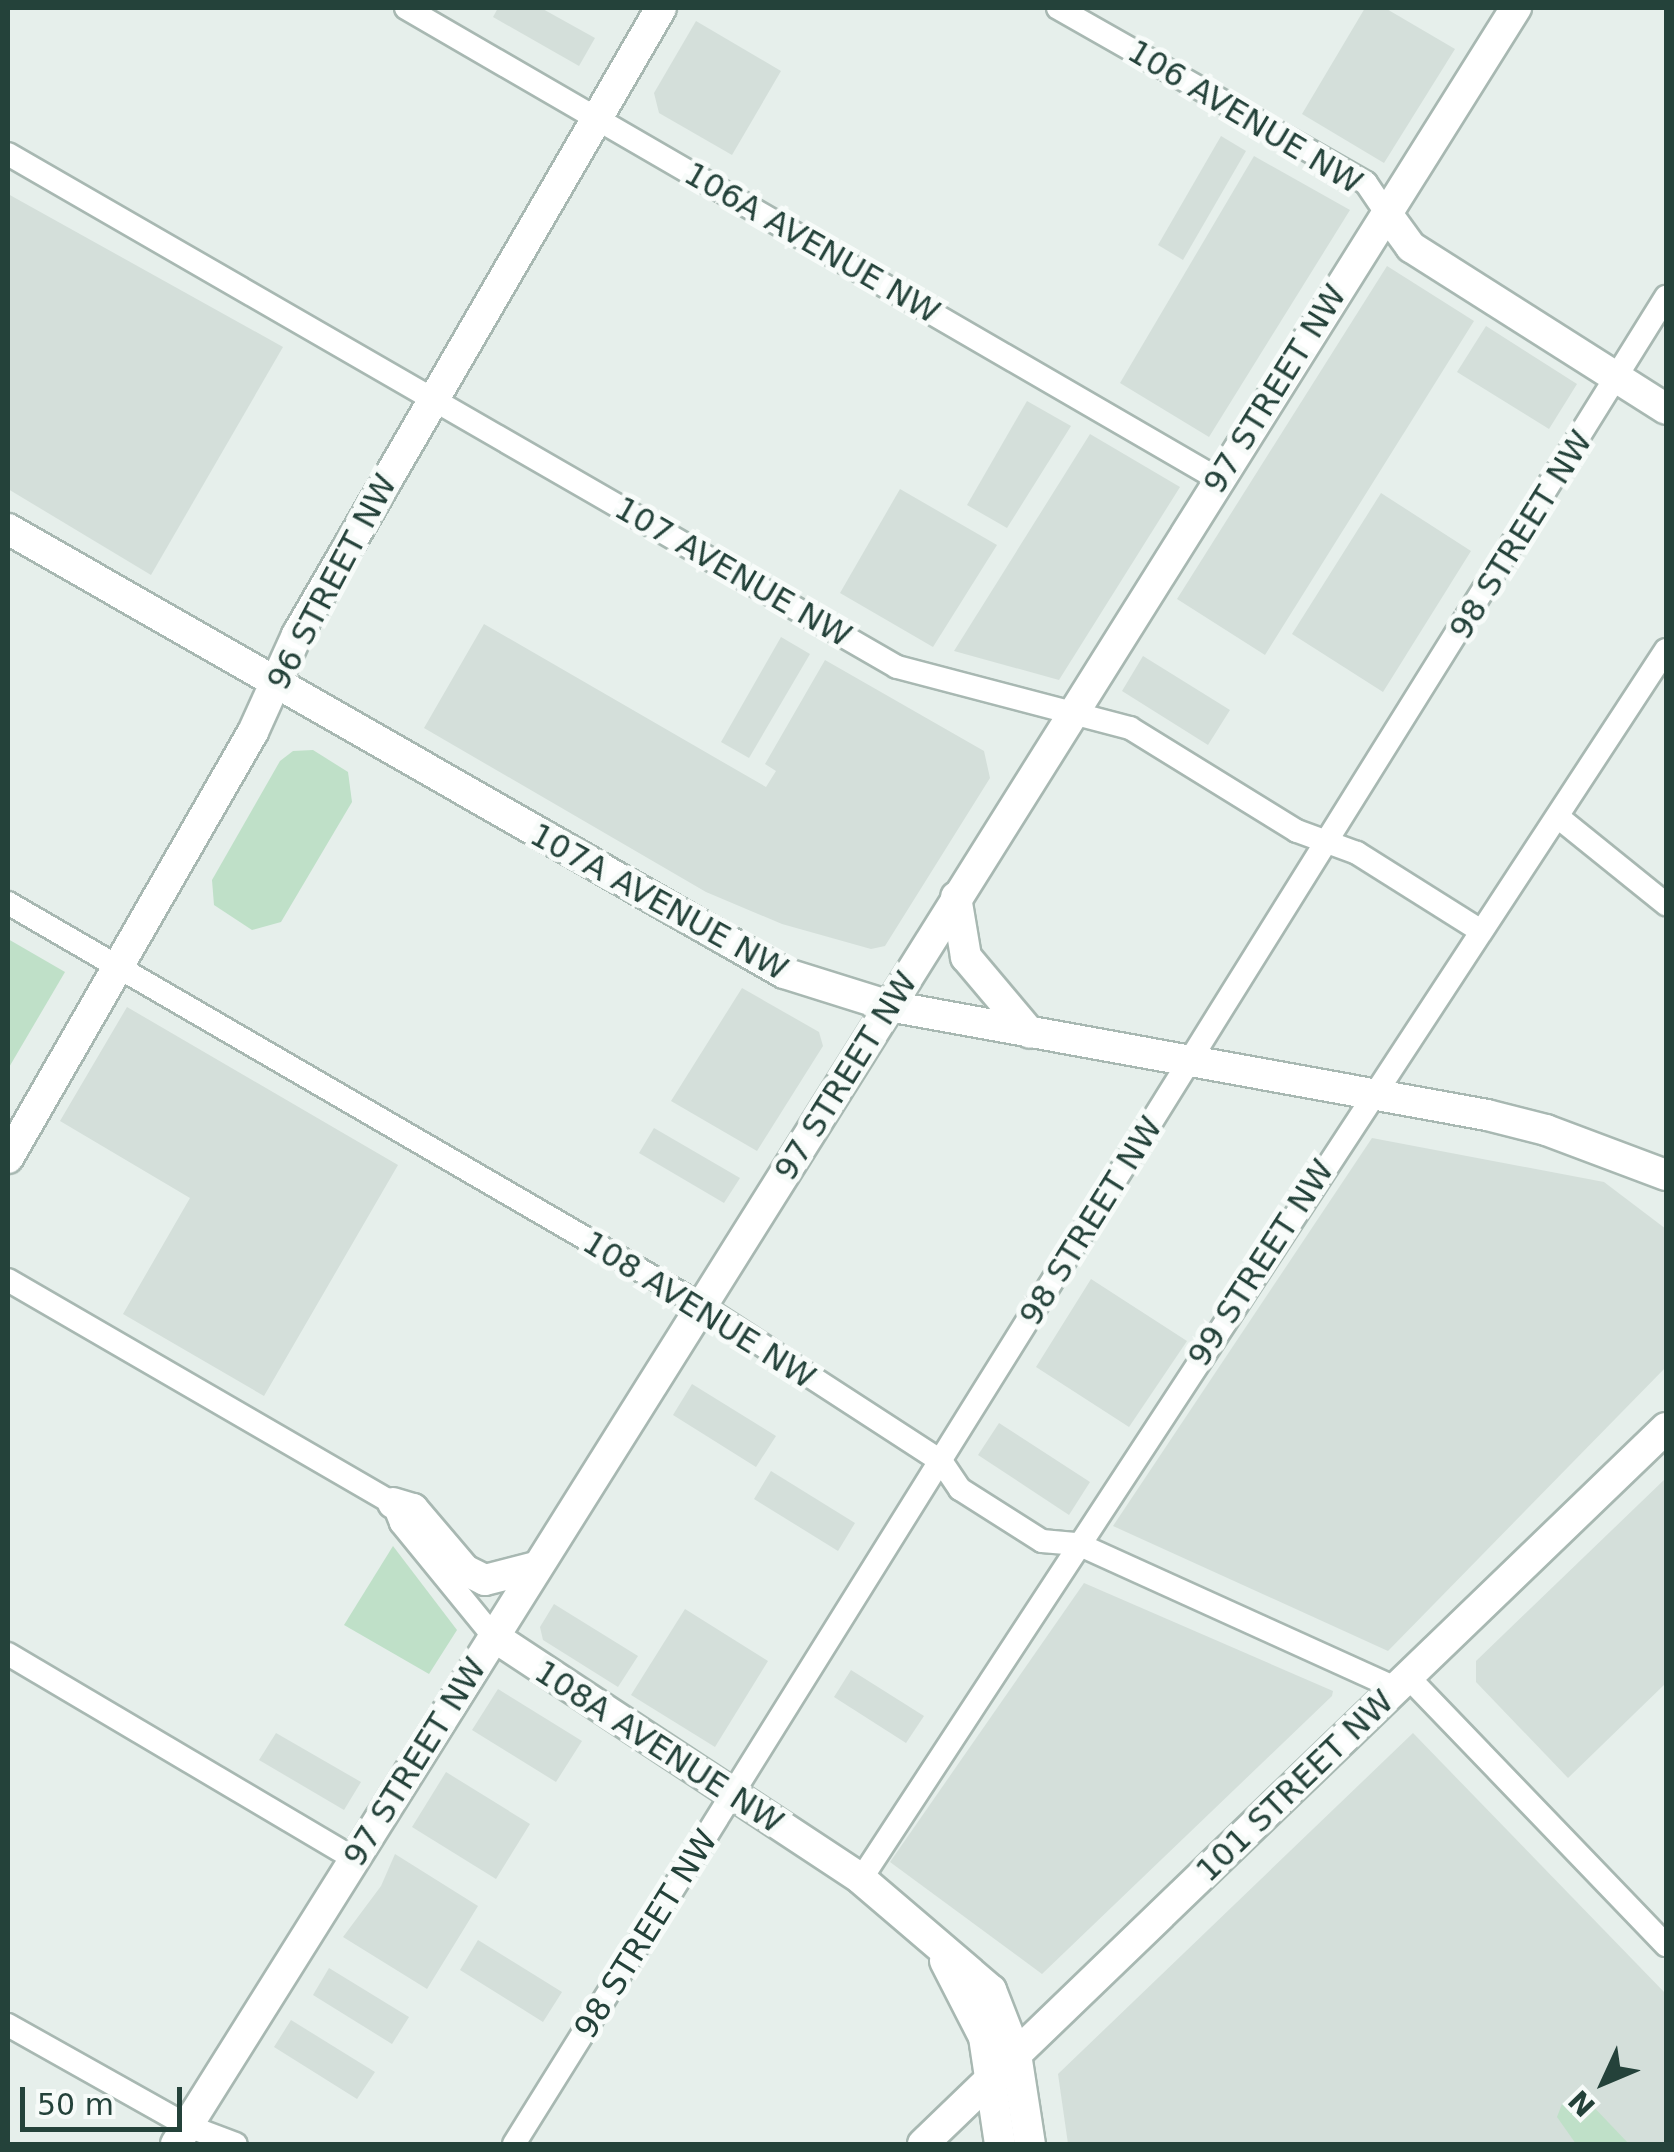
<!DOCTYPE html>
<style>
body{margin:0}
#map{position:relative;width:1674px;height:2152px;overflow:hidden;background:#e6efeb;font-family:"DejaVu Sans",sans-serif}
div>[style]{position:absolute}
.built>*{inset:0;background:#d4dfda}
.green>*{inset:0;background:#bfe0c8}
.roads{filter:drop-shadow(2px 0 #a8b8b2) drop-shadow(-2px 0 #a8b8b2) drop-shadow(0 2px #a8b8b2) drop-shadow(0 -2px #a8b8b2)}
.street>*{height:22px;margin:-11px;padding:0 11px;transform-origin:11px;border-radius:11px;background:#fff}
.secondary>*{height:30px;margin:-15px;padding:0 15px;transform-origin:15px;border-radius:15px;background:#fff}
span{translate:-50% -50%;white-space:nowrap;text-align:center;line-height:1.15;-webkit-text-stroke:10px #f7fbf9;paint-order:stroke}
.street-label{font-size:32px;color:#24423a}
.frame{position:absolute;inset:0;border:10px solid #24423a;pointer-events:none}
.north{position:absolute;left:1554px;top:2032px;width:100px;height:100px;-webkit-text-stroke:8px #f7fbf9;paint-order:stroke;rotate:226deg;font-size:28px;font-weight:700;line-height:40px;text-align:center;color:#24423a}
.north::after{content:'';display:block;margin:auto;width:35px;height:45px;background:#24423a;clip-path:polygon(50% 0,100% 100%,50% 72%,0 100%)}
.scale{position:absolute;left:20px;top:2087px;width:162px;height:45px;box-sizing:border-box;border:5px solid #24423a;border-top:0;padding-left:12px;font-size:30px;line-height:35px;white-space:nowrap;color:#24423a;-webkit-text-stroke:8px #f7fbf9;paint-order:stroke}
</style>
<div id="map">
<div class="built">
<i style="clip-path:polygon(498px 8px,541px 8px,595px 38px,579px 66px,493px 17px)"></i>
<i style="clip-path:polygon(1365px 8px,1385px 8px,1455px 49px,1384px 163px,1302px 114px)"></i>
<i style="clip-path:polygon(696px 21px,781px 71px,732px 155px,659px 113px,654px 93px)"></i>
<i style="clip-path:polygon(1221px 136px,1246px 151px,1183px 260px,1158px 245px)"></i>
<i style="clip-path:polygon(1254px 156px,1350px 210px,1209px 437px,1120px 383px)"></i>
<i style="clip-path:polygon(8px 194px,283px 347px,151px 575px,8px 489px)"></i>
<i style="clip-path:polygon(1387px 266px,1474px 321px,1265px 655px,1177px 599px)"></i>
<i style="clip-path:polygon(1486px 326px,1577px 384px,1549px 429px,1457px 372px)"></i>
<i style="clip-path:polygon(1027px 401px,1071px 426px,1007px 528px,967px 505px)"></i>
<i style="clip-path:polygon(1090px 434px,1180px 487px,1059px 680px,954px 651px)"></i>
<i style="clip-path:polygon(900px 489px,997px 545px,933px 647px,840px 593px)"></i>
<i style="clip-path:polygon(1381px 493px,1471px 551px,1383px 692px,1292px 634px)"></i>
<i style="clip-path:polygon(484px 624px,766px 787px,776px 771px,765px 764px,825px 660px,984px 751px,990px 778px,885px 946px,871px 949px,782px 924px,706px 892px,424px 728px)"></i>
<i style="clip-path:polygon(781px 637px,810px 654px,749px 758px,721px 742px)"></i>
<i style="clip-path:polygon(1143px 656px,1230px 710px,1208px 745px,1122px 691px)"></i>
<i style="clip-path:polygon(742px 988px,819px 1032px,823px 1046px,757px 1151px,671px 1101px)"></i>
<i style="clip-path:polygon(127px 1007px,398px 1165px,264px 1396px,123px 1314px,190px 1198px,60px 1121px)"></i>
<i style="clip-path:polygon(654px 1128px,740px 1178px,724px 1203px,639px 1153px)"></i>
<i style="clip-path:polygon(1372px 1138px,1604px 1182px,1666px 1229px,1666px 1367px,1388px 1651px,1113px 1526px)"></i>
<i style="clip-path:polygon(1091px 1279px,1187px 1341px,1129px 1427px,1036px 1367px)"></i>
<i style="clip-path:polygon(692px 1384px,776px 1436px,756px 1467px,673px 1415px)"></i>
<i style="clip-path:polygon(999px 1423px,1090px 1482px,1069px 1515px,978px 1455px)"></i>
<i style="clip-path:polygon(771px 1471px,855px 1523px,838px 1551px,754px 1499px)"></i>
<i style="clip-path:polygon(1666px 1478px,1666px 1683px,1568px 1778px,1476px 1682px,1476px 1661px)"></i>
<i style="clip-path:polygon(1084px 1583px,1333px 1691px,1332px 1696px,1042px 1974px,890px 1862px)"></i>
<i style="clip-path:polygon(554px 1604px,638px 1656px,618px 1687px,543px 1640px,540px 1627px)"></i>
<i style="clip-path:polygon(685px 1609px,768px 1661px,715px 1747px,631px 1695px)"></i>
<i style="clip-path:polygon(851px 1670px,924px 1716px,906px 1743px,834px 1697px)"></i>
<i style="clip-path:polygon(498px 1689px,582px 1741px,556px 1782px,472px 1730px)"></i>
<i style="clip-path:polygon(276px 1733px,361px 1782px,344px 1810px,259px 1760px)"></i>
<i style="clip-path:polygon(1413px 1733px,1666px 1994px,1666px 2144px,1068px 2144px,1058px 2074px)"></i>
<i style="clip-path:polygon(446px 1772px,530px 1824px,496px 1879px,412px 1827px)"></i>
<i style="clip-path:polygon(395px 1854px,478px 1906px,427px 1989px,343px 1937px,381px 1886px)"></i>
<i style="clip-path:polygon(478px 1940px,562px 1992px,543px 2022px,460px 1970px)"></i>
<i style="clip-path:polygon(329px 1968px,409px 2017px,392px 2044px,313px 1995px)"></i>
<i style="clip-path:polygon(291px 2020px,375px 2072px,357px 2099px,274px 2047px)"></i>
</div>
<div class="green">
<i style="clip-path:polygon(313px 750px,348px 772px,352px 802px,281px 922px,252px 930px,214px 905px,212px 880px,280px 761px,293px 751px)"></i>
<i style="clip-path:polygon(8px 939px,65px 972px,8px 1069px)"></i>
<i style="clip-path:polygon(393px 1546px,457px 1630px,429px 1674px,344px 1625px)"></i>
<i style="clip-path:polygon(1581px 2098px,1588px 2101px,1629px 2144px,1576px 2144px,1557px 2117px,1562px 2104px)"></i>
</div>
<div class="roads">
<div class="street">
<i style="left:406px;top:8px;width:939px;rotate:30.12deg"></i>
<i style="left:1058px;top:8px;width:354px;rotate:29.6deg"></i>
<i style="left:1366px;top:183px;width:37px;rotate:56deg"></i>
<i style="left:8px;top:154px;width:1026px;rotate:29.99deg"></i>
<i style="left:897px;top:667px;width:241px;rotate:14.7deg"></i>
<i style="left:1130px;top:728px;width:196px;rotate:31.7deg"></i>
<i style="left:1297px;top:831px;width:64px;rotate:20.1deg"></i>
<i style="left:1357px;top:853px;width:146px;rotate:32.2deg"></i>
<i style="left:1558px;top:817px;width:139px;rotate:38.9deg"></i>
<i style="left:8px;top:903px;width:803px;rotate:30.14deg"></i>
<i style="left:702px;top:1306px;width:285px;rotate:33deg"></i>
<i style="left:941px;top:1461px;width:34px;rotate:56deg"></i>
<i style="left:960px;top:1489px;width:97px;rotate:32.4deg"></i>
<i style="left:1042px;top:1541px;width:36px;rotate:5deg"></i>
<i style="left:1078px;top:1544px;width:349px;rotate:24.4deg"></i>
<i style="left:8px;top:1280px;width:445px;rotate:30.1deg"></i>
<i style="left:393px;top:1503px;width:22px;rotate:68deg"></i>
<i style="left:401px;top:1523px;width:146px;rotate:50.8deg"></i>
<i style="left:8px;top:1654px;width:403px;rotate:30.6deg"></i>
<i style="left:1408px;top:1677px;width:372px;rotate:46.1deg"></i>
<i style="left:861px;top:1879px;width:1469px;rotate:-56.78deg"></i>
<i style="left:8px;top:2025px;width:206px;rotate:29.3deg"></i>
<i style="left:188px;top:2126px;width:51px;rotate:20.6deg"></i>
<i style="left:514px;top:2144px;width:2177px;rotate:-58.05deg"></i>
</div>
<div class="secondary">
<i style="left:1387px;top:214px;width:41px;rotate:54deg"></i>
<i style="left:1411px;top:247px;width:302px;rotate:32.4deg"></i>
<i style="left:8px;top:529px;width:894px;rotate:29.78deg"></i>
<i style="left:784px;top:973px;width:110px;rotate:17.4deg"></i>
<i style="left:889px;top:1006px;width:608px;rotate:10.33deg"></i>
<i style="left:1487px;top:1115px;width:61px;rotate:14.3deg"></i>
<i style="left:1546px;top:1130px;width:128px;rotate:20.6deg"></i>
<i style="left:956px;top:897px;width:61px;rotate:80.5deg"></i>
<i style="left:966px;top:957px;width:99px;rotate:49.9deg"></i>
<i style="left:8px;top:1158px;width:491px;rotate:-60.1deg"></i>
<i style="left:253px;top:732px;width:107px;rotate:-65.6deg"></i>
<i style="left:297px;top:635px;width:725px;rotate:-59.86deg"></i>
<i style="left:393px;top:1503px;width:21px;rotate:17deg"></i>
<i style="left:413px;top:1509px;width:80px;rotate:49.6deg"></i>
<i style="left:465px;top:1570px;width:22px;rotate:27deg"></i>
<i style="left:485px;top:1580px;width:53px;rotate:-14.3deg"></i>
<i style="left:493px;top:1636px;width:441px;rotate:33.4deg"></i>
<i style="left:861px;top:1879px;width:171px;rotate:40.5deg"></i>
<i style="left:991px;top:1990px;width:69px;rotate:68.7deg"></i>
<i style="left:1016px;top:2054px;width:91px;rotate:81.2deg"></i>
<i style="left:945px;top:1961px;width:85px;rotate:62.8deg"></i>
<i style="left:984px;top:2037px;width:108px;rotate:81.5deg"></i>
<i style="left:176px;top:2144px;width:2522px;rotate:-57.9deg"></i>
<i style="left:923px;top:2144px;width:1032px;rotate:-43.94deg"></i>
</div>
</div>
<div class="street-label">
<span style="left:1245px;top:117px;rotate:31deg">106 AVENUE NW</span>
<span style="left:812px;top:243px;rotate:30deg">106A AVENUE NW</span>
<span style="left:1275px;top:389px;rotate:-58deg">97 STREET NW</span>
<span style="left:1521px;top:535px;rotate:-58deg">98 STREET NW</span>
<span style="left:733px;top:572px;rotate:30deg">107 AVENUE NW</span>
<span style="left:332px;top:582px;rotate:-62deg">96 STREET NW</span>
<span style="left:659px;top:902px;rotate:29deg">107A AVENUE NW</span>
<span style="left:846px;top:1076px;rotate:-58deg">97 STREET NW</span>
<span style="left:1091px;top:1221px;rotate:-58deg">98 STREET NW</span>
<span style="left:1261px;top:1263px;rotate:-57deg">99 STREET NW</span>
<span style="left:699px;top:1310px;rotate:32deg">108 AVENUE NW</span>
<span style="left:659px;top:1747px;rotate:33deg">108A AVENUE NW</span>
<span style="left:415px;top:1762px;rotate:-58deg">97 STREET NW</span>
<span style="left:1295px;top:1786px;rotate:-44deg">101 STREET NW</span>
<span style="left:646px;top:1934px;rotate:-58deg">98 STREET NW</span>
</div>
<div class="frame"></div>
<div class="north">N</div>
<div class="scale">50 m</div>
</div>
